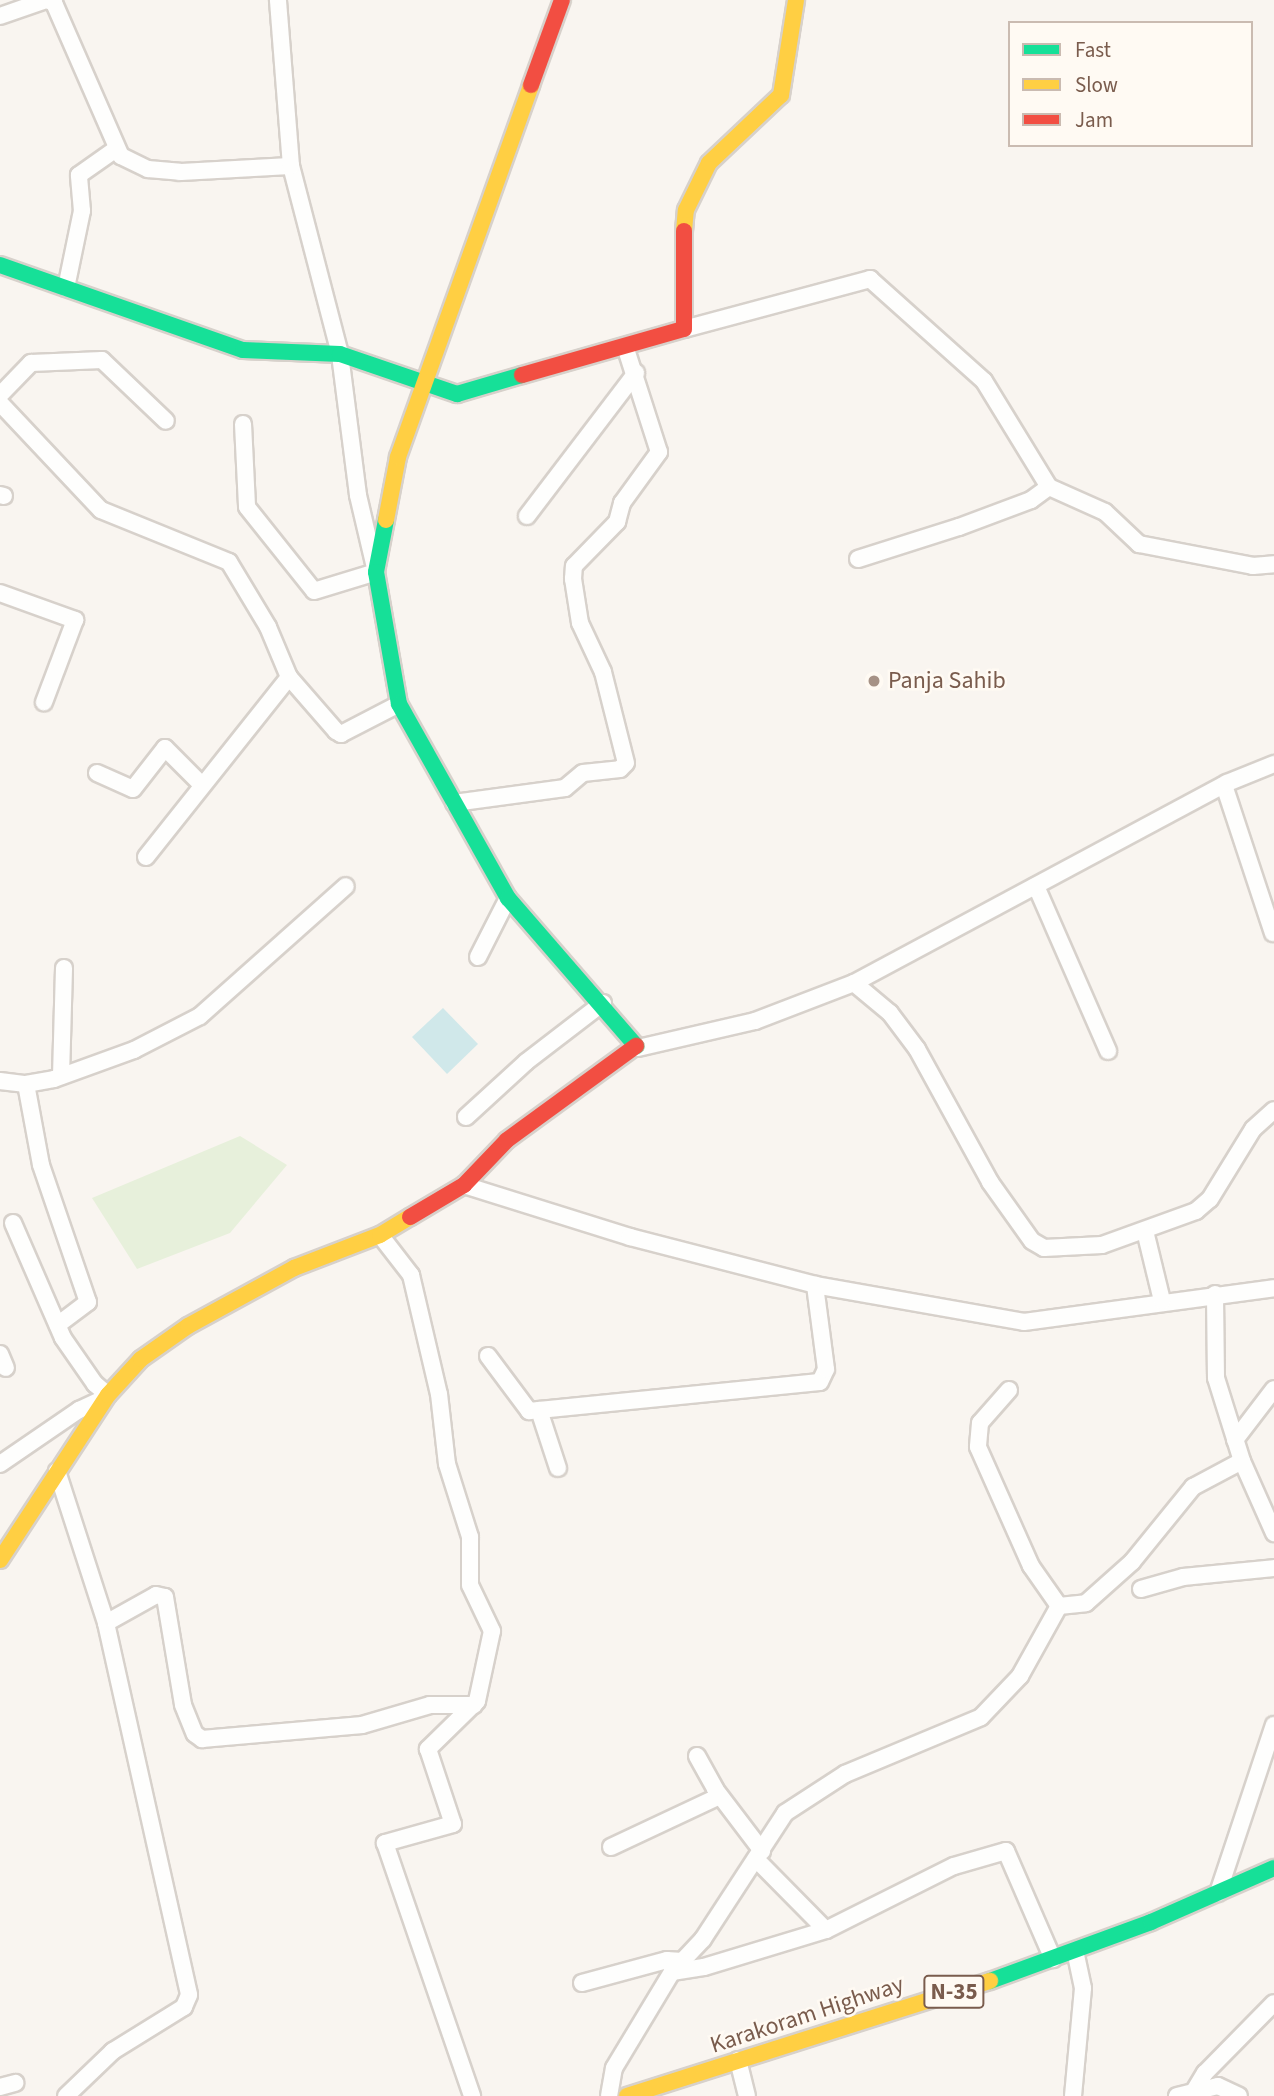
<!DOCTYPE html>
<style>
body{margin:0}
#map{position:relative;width:1274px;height:2096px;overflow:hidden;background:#f9f5f0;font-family:"Source Sans 3",sans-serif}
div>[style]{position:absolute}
.green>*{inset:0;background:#e7f0db}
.water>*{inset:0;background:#d0e8ea}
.roads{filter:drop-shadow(2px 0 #d7d1cb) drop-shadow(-2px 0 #d7d1cb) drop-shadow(0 2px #d7d1cb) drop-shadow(0 -2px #d7d1cb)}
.street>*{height:16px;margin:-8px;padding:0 8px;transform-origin:8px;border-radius:8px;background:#fefefd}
.fast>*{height:16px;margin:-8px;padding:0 8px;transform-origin:8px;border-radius:8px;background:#16e098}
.slow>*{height:16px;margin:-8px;padding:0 8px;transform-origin:8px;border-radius:8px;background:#ffcf43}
.jam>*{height:16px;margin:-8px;padding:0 8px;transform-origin:8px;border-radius:8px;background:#f24e42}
.dots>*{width:19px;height:19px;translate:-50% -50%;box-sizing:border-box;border:4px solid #fffaf3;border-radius:50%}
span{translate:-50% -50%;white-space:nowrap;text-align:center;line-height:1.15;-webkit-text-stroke:5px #fffaf3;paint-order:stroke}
.shield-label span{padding:2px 5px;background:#fffaf3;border:2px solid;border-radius:5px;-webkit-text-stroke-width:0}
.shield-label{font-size:23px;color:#7a5c4d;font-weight:700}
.poi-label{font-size:24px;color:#7a5c4d}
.left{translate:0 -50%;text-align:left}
.street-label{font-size:24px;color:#7a5c4d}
.legend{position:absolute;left:1008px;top:21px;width:245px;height:126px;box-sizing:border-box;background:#fffaf3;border:2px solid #cabbb1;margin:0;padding:9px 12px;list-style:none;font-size:21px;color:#7a5c4d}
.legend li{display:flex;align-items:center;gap:14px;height:35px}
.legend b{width:35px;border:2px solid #cabbb1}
</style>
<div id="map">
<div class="green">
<i style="clip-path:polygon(240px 1136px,287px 1165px,230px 1233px,137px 1269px,92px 1198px)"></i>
</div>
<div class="water">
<i style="clip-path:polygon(443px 1008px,478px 1044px,447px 1074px,412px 1037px)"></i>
</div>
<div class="roads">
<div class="street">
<i style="left:47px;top:0;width:8px;rotate:23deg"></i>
<i style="left:54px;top:3px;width:167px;rotate:66.4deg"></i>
<i style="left:121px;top:156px;width:30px;rotate:26deg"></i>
<i style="left:148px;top:169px;width:32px;rotate:5deg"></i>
<i style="left:180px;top:172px;width:111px;rotate:-3.1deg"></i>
<i style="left:0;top:16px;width:49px;rotate:-19.2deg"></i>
<i style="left:66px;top:288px;width:79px;rotate:-78.3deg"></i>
<i style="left:82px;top:211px;width:36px;rotate:-95deg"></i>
<i style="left:79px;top:175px;width:45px;rotate:-35.1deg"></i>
<i style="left:684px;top:329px;width:193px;rotate:-15deg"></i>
<i style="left:870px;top:279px;width:153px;rotate:41.8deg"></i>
<i style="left:984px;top:381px;width:124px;rotate:58.5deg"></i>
<i style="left:1049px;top:487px;width:61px;rotate:24.1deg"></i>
<i style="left:1105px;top:512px;width:47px;rotate:43.3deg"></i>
<i style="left:1139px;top:544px;width:116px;rotate:10.9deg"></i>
<i style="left:1253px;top:566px;width:21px;rotate:-5deg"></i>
<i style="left:0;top:395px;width:45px;rotate:-45.9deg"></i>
<i style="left:31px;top:363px;width:71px;rotate:-2.4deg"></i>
<i style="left:102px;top:360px;width:88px;rotate:43.6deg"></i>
<i style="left:0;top:403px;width:147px;rotate:46.7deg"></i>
<i style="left:101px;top:510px;width:138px;rotate:22.1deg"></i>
<i style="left:229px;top:562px;width:76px;rotate:59deg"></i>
<i style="left:268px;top:627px;width:54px;rotate:67.2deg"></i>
<i style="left:289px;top:677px;width:72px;rotate:49deg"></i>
<i style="left:336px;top:731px;width:6px;rotate:31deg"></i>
<i style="left:341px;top:734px;width:65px;rotate:-27.3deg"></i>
<i style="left:243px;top:424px;width:83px;rotate:87.2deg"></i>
<i style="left:247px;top:507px;width:107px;rotate:51.4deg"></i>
<i style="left:314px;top:591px;width:65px;rotate:-17deg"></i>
<i style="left:376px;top:572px;width:79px;rotate:-103.2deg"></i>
<i style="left:358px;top:495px;width:142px;rotate:-97.3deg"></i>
<i style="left:340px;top:354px;width:194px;rotate:-104.6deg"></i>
<i style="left:291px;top:166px;width:167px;rotate:-94.5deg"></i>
<i style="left:0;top:495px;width:4px;rotate:14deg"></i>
<i style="left:527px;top:516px;width:180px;rotate:-52.7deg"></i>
<i style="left:858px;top:559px;width:106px;rotate:-17.6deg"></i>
<i style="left:959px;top:527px;width:77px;rotate:-20.6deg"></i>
<i style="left:1031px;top:500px;width:22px;rotate:-36deg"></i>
<i style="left:0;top:593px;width:80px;rotate:19.8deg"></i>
<i style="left:75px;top:620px;width:88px;rotate:110.7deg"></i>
<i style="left:97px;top:773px;width:39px;rotate:24deg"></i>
<i style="left:133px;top:789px;width:52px;rotate:-52deg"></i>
<i style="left:165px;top:748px;width:51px;rotate:45deg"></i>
<i style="left:1224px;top:785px;width:156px;rotate:71.7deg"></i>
<i style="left:454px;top:803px;width:112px;rotate:-7.7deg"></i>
<i style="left:565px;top:788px;width:23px;rotate:-40deg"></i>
<i style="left:583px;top:773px;width:37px;rotate:-6deg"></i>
<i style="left:620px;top:769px;width:8px;rotate:-45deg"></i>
<i style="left:626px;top:763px;width:94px;rotate:-104.2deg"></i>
<i style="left:603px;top:672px;width:54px;rotate:-115.1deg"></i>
<i style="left:580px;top:623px;width:45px;rotate:-99deg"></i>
<i style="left:573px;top:579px;width:13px;rotate:-86deg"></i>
<i style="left:574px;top:566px;width:62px;rotate:-45.7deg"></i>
<i style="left:617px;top:522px;width:20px;rotate:-75deg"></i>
<i style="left:622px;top:503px;width:63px;rotate:-54deg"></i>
<i style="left:659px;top:452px;width:111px;rotate:-107.8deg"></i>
<i style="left:146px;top:857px;width:230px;rotate:-51.5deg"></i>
<i style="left:1036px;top:886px;width:180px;rotate:66.4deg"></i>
<i style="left:478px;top:957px;width:66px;rotate:-63deg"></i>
<i style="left:854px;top:983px;width:47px;rotate:39.8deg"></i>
<i style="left:890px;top:1013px;width:45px;rotate:53.1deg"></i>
<i style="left:917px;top:1049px;width:152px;rotate:61.2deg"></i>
<i style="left:990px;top:1182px;width:72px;rotate:54.6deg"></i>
<i style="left:1032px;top:1241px;width:14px;rotate:30deg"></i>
<i style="left:1044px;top:1248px;width:58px;rotate:-3deg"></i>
<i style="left:1102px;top:1245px;width:100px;rotate:-19.9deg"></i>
<i style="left:1196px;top:1211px;width:18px;rotate:-41deg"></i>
<i style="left:1210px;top:1199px;width:82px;rotate:-58.4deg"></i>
<i style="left:1253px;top:1129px;width:28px;rotate:-42deg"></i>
<i style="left:638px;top:1048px;width:120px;rotate:-13deg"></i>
<i style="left:755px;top:1021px;width:106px;rotate:-21deg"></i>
<i style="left:854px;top:983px;width:423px;rotate:-28.2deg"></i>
<i style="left:1227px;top:783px;width:51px;rotate:-22deg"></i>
<i style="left:61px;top:1076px;width:108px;rotate:-88.4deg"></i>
<i style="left:0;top:1081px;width:26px;rotate:7deg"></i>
<i style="left:26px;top:1084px;width:28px;rotate:-10deg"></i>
<i style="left:54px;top:1079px;width:85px;rotate:-19.9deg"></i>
<i style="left:134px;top:1050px;width:74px;rotate:-27.3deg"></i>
<i style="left:200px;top:1016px;width:195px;rotate:-41.7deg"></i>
<i style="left:26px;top:1084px;width:82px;rotate:79.5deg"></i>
<i style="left:41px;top:1165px;width:145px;rotate:71.1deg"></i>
<i style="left:88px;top:1302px;width:38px;rotate:143deg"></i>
<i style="left:466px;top:1117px;width:81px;rotate:-42.5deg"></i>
<i style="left:526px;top:1062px;width:97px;rotate:-37.5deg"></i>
<i style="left:464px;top:1185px;width:174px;rotate:17.4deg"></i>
<i style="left:630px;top:1237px;width:191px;rotate:14.5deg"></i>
<i style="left:815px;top:1285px;width:212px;rotate:10deg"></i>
<i style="left:1024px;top:1322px;width:252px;rotate:-7.7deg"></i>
<i style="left:13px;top:1223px;width:125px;rotate:66.5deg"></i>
<i style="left:63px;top:1338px;width:56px;rotate:55.2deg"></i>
<i style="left:95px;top:1384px;width:17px;rotate:40deg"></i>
<i style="left:1145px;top:1231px;width:72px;rotate:76.3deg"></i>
<i style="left:380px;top:1235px;width:51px;rotate:52.2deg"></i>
<i style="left:411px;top:1275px;width:122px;rotate:76.8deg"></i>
<i style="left:439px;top:1394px;width:70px;rotate:83.5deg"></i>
<i style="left:447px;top:1464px;width:77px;rotate:72.5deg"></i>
<i style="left:470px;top:1537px;width:48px;rotate:90deg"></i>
<i style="left:470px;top:1585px;width:51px;rotate:64.4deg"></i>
<i style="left:492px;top:1631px;width:72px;rotate:102.1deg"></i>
<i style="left:477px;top:1701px;width:69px;rotate:135.6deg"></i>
<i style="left:428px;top:1749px;width:79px;rotate:71.6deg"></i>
<i style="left:453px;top:1824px;width:71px;rotate:164.4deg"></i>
<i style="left:385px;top:1843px;width:268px;rotate:71deg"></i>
<i style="left:0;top:1354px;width:15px;rotate:67deg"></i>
<i style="left:488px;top:1356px;width:69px;rotate:53.3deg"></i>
<i style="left:529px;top:1411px;width:292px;rotate:-5.7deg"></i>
<i style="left:820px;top:1382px;width:14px;rotate:-65deg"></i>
<i style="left:826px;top:1369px;width:85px;rotate:-97.5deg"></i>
<i style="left:1009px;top:1390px;width:44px;rotate:131.3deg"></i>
<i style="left:980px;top:1423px;width:24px;rotate:95deg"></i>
<i style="left:978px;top:1447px;width:130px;rotate:66deg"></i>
<i style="left:1031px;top:1566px;width:49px;rotate:55deg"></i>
<i style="left:539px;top:1410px;width:61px;rotate:71.9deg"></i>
<i style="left:1235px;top:1440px;width:64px;rotate:-52.6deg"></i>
<i style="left:1242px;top:1461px;width:79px;rotate:66deg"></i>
<i style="left:0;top:1464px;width:96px;rotate:-34.4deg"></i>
<i style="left:79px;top:1410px;width:29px;rotate:-25deg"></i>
<i style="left:57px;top:1471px;width:160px;rotate:72.1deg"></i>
<i style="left:106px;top:1623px;width:381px;rotate:77.4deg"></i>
<i style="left:189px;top:1995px;width:13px;rotate:113deg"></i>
<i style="left:184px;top:2007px;width:84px;rotate:148.2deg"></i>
<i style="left:113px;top:2051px;width:65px;rotate:136.2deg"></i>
<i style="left:1141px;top:1589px;width:44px;rotate:-15.9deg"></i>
<i style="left:1183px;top:1577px;width:91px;rotate:-5.6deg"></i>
<i style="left:1059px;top:1606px;width:27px;rotate:-6deg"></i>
<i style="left:1086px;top:1603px;width:62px;rotate:-41.7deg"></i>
<i style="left:1132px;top:1562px;width:97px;rotate:-50.9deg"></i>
<i style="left:1193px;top:1487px;width:55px;rotate:-28deg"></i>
<i style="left:1242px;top:1461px;width:87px;rotate:-107.4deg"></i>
<i style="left:1216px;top:1378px;width:84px;rotate:-90.7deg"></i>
<i style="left:106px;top:1623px;width:57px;rotate:-29.2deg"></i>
<i style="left:156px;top:1595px;width:9px;rotate:13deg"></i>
<i style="left:165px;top:1597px;width:109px;rotate:80.5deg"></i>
<i style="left:183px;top:1705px;width:31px;rotate:68deg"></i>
<i style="left:195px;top:1734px;width:9px;rotate:36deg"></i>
<i style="left:202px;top:1739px;width:161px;rotate:-5deg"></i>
<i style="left:362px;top:1725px;width:71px;rotate:-16.4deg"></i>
<i style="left:430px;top:1705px;width:44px"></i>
<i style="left:697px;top:1756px;width:38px;rotate:61deg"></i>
<i style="left:715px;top:1789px;width:78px;rotate:52.8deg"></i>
<i style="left:611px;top:1847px;width:120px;rotate:-25.1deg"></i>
<i style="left:1218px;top:1893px;width:177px;rotate:-71.6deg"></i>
<i style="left:826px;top:1930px;width:143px;rotate:-26.6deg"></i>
<i style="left:954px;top:1866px;width:54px;rotate:-16.1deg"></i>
<i style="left:1006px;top:1851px;width:118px;rotate:66.5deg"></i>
<i style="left:672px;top:1972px;width:32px;rotate:-9deg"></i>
<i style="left:704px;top:1967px;width:127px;rotate:-16.9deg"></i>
<i style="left:826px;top:1930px;width:100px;rotate:-134.6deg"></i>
<i style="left:582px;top:1983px;width:88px;rotate:-15.1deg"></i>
<i style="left:667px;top:1960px;width:15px;rotate:4deg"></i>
<i style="left:738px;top:2060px;width:37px;rotate:76deg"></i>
<i style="left:0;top:2087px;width:16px;rotate:-15deg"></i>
<i style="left:1194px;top:2091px;width:21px;rotate:-59deg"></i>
<i style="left:1205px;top:2073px;width:98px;rotate:-45.4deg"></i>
<i style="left:609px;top:2096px;width:28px;rotate:-80deg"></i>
<i style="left:614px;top:2068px;width:112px;rotate:-58.9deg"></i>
<i style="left:672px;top:1972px;width:45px;rotate:-46.8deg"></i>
<i style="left:703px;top:1939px;width:150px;rotate:-56.9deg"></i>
<i style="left:785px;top:1813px;width:72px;rotate:-33deg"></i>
<i style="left:845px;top:1774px;width:147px;rotate:-22.7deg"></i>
<i style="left:981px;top:1717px;width:57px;rotate:-46.4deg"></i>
<i style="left:1020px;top:1676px;width:80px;rotate:-60.9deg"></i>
<i style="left:1073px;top:2096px;width:108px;rotate:-84.7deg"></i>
<i style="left:1083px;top:1988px;width:38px;rotate:-102deg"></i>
<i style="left:1177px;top:2096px;width:42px;rotate:-13.7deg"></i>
<i style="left:1218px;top:2086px;width:23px;rotate:25deg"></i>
</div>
<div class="fast">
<i style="left:0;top:265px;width:257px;rotate:19.3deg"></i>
<i style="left:243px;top:350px;width:97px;rotate:2.4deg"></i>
<i style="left:340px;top:354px;width:124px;rotate:18.9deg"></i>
<i style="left:457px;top:394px;width:68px;rotate:-16.3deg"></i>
<i style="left:386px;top:520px;width:53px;rotate:100.9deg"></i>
<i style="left:376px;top:572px;width:134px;rotate:80.1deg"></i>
<i style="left:399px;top:704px;width:223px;rotate:60.7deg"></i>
<i style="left:508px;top:898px;width:196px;rotate:49.1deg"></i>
<i style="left:990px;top:1981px;width:171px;rotate:-20.1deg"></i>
<i style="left:1151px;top:1922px;width:134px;rotate:-23.7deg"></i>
</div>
<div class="slow">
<i style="left:684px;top:231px;width:21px;rotate:-85deg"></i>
<i style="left:686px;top:210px;width:52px;rotate:-63.9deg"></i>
<i style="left:709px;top:163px;width:99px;rotate:-43.4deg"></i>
<i style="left:781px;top:95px;width:96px;rotate:-81deg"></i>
<i style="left:386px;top:520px;width:64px;rotate:-79.2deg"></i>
<i style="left:398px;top:457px;width:395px;rotate:-70.3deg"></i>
<i style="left:0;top:1560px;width:197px;rotate:-56.8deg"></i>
<i style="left:108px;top:1395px;width:49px;rotate:-47.5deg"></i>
<i style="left:141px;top:1359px;width:57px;rotate:-35.1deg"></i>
<i style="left:188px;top:1326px;width:121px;rotate:-28.7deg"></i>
<i style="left:294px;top:1268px;width:92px;rotate:-21deg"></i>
<i style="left:380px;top:1235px;width:35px;rotate:-31deg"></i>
<i style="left:627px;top:2096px;width:381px;rotate:-17.6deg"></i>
</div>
<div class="jam">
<i style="left:531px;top:85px;width:90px;rotate:-70deg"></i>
<i style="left:522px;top:375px;width:168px;rotate:-15.9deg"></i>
<i style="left:684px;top:329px;width:98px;rotate:-90deg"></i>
<i style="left:410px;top:1217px;width:63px;rotate:-30.7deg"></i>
<i style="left:464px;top:1185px;width:62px;rotate:-46.3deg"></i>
<i style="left:507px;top:1140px;width:160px;rotate:-36.1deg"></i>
</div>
</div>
<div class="dots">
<i style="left:874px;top:681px;background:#a69286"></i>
</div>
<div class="shield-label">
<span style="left:954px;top:1992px">N-35</span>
</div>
<div class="poi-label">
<span class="left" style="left:888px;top:681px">Panja Sahib</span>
</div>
<div class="street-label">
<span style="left:807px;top:2015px;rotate:-18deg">Karakoram Highway</span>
</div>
<ul class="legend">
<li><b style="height:9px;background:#16e098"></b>Fast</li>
<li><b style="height:9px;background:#ffcf43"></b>Slow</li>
<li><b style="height:9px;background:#f24e42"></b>Jam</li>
</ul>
</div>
